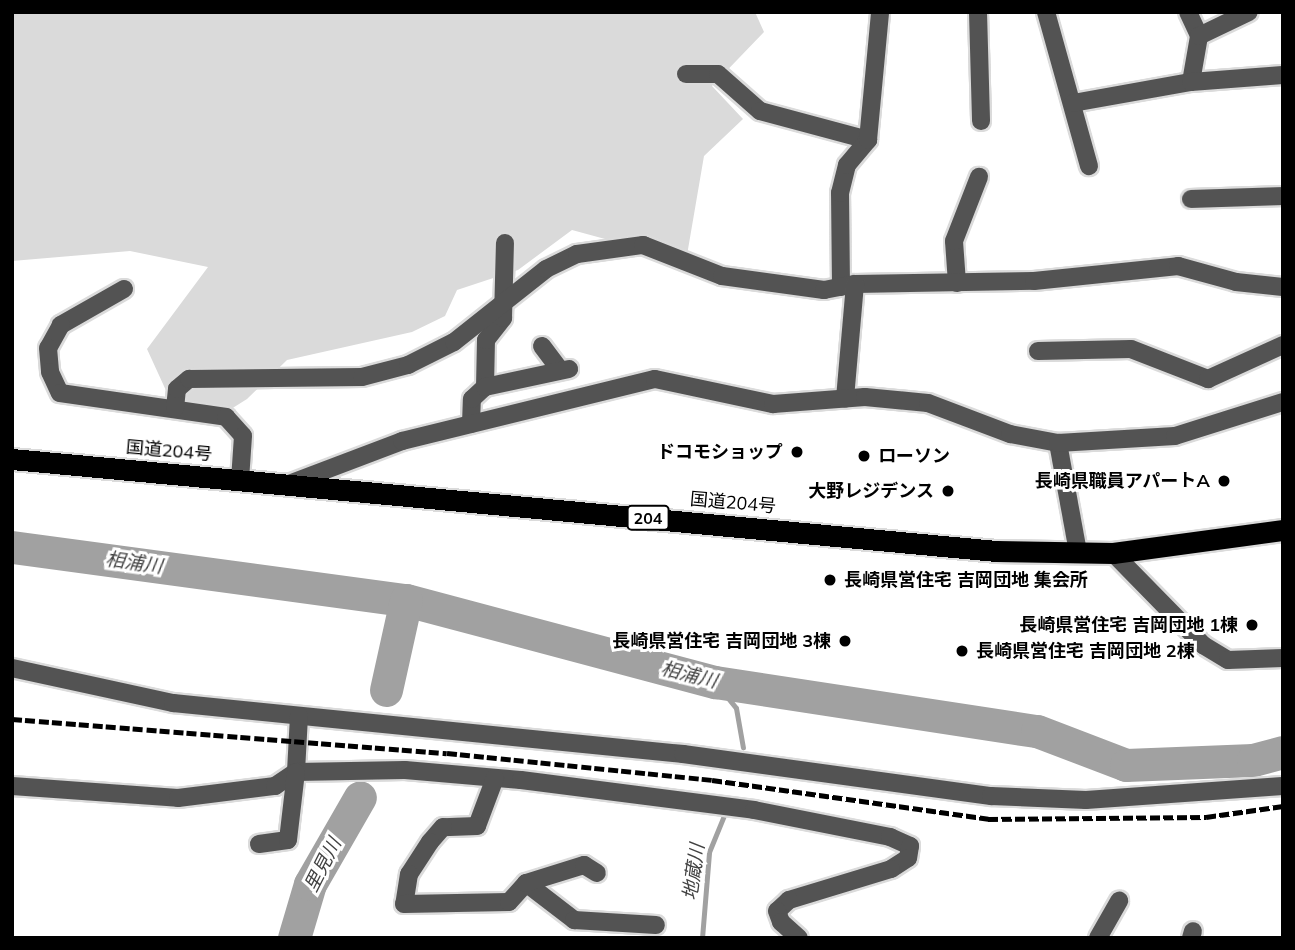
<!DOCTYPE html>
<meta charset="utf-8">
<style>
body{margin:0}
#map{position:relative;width:1295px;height:950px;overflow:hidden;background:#fff;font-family:Mulish,"Noto Sans JP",sans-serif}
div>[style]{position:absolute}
.green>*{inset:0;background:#dadada}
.stream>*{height:5px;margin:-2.5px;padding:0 2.5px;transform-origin:2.5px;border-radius:2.5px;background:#a1a1a1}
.river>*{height:33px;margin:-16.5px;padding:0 16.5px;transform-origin:16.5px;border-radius:16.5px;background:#a1a1a1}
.roads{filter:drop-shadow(2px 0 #dbdbdb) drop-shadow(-2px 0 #dbdbdb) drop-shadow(0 2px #dbdbdb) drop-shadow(0 -2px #dbdbdb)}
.minor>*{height:18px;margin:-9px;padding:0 9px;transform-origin:9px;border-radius:9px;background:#535353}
.highway>*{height:21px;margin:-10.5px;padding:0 10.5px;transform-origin:10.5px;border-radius:10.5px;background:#000}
.rail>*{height:5px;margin-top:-2.5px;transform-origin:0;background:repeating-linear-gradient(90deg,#000 0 10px,transparent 0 13.5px)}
.dots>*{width:19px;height:19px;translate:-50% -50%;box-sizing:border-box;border:4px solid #fff;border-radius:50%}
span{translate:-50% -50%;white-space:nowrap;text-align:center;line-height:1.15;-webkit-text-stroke:6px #fff;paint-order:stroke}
.shield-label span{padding:2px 5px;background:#fff;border:2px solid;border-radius:5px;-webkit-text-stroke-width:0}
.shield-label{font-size:16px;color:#000;font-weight:700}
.street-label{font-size:18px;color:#000}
.poi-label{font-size:18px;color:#000;font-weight:700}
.right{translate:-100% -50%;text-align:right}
.left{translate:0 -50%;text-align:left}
.water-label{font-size:19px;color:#424242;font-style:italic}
.frame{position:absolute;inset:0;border:14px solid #000;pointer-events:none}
</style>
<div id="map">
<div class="green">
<i style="clip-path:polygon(12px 12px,755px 12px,764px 32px,712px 86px,743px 119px,704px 156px,686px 261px,572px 230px,518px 270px,457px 290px,445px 316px,412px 332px,287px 360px,247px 399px,212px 421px,174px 408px,147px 349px,208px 267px,130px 251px,12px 261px)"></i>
</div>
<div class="stream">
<i style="left:715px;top:682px;width:33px;rotate:51deg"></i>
<i style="left:736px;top:708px;width:40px;rotate:80deg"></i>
<i style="left:702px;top:938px;width:86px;rotate:-85.3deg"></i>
<i style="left:709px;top:852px;width:42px;rotate:-67.7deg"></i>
</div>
<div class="river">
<i style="left:12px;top:547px;width:398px;rotate:7.7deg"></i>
<i style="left:406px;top:600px;width:320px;rotate:14.9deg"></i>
<i style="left:715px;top:682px;width:326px;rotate:8.7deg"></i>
<i style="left:1037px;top:731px;width:95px;rotate:20.9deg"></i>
<i style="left:1126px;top:765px;width:127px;rotate:-2.3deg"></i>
<i style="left:1253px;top:760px;width:31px;rotate:-15deg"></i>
<i style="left:386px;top:690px;width:92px;rotate:-77.5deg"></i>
<i style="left:294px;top:938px;width:56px;rotate:-73.5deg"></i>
<i style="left:310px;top:884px;width:100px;rotate:-60.1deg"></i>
</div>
<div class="roads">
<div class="minor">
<i style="left:978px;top:12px;width:109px;rotate:88.4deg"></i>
<i style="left:1046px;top:12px;width:160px;rotate:74.4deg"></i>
<i style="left:1188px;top:12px;width:26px;rotate:65deg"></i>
<i style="left:686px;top:74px;width:32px"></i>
<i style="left:718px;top:74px;width:56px;rotate:41.4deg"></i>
<i style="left:760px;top:111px;width:112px;rotate:15deg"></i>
<i style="left:1191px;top:82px;width:47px;rotate:-80.1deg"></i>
<i style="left:1199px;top:36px;width:55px;rotate:-25.6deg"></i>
<i style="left:1073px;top:103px;width:120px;rotate:-10.1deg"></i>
<i style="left:1191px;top:82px;width:92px;rotate:-4.4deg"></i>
<i style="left:1191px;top:199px;width:92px;rotate:-1.9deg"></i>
<i style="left:957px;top:283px;width:42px;rotate:-94.1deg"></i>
<i style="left:954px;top:241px;width:69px;rotate:-68.7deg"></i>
<i style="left:855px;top:284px;width:179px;rotate:-1deg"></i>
<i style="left:1034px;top:281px;width:145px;rotate:-5.9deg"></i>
<i style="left:1178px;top:266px;width:60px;rotate:15.4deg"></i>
<i style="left:1236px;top:282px;width:47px;rotate:6.1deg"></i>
<i style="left:841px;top:287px;width:94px;rotate:-90.6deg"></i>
<i style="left:840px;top:193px;width:29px;rotate:-76deg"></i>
<i style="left:847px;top:165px;width:33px;rotate:-50deg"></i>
<i style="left:868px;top:140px;width:129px;rotate:-84.6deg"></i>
<i style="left:124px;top:289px;width:73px;rotate:150.3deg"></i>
<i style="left:61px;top:325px;width:26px;rotate:119deg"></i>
<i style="left:48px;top:348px;width:24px;rotate:85deg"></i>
<i style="left:50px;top:372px;width:23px;rotate:65deg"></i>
<i style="left:60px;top:393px;width:168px;rotate:8.2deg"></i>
<i style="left:226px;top:417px;width:25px;rotate:48deg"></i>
<i style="left:243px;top:436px;width:44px;rotate:93.9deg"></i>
<i style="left:542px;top:346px;width:30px;rotate:53deg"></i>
<i style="left:1038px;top:351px;width:93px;rotate:-1.2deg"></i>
<i style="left:1131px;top:349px;width:83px;rotate:21.3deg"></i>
<i style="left:1208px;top:379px;width:82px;rotate:-24.4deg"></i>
<i style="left:485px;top:387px;width:47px;rotate:-88.8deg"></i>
<i style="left:486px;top:340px;width:28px;rotate:-52deg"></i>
<i style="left:503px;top:318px;width:75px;rotate:-88.5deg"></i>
<i style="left:175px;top:408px;width:19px;rotate:-84deg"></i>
<i style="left:177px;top:389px;width:16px;rotate:-40deg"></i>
<i style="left:189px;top:379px;width:173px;rotate:-0.7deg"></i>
<i style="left:362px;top:377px;width:48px;rotate:-14.6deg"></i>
<i style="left:408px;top:365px;width:51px;rotate:-26.6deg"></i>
<i style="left:454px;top:342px;width:117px;rotate:-38.4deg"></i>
<i style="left:546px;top:269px;width:34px;rotate:-26deg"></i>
<i style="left:577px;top:254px;width:67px;rotate:-7.8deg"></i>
<i style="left:643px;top:245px;width:85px;rotate:21.4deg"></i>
<i style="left:722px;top:276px;width:103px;rotate:7.8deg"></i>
<i style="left:824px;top:290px;width:32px;rotate:-11deg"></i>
<i style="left:855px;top:284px;width:115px;rotate:95deg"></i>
<i style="left:471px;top:424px;width:25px;rotate:-88deg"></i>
<i style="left:472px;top:399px;width:18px;rotate:-43deg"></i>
<i style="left:485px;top:387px;width:86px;rotate:-12.1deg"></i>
<i style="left:1058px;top:443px;width:111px;rotate:79.6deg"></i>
<i style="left:289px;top:484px;width:121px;rotate:-20.8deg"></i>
<i style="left:402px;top:441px;width:260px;rotate:-13.8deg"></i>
<i style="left:655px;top:379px;width:121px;rotate:12deg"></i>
<i style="left:773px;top:404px;width:92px;rotate:-4.4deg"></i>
<i style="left:865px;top:397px;width:63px;rotate:5.4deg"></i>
<i style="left:928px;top:403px;width:88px;rotate:20.7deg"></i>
<i style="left:1010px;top:434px;width:49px;rotate:10.6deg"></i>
<i style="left:1058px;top:443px;width:117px;rotate:-3.4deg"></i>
<i style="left:1175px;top:436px;width:113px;rotate:-17.5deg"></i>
<i style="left:1113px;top:553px;width:129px;rotate:45.6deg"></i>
<i style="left:1203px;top:645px;width:29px;rotate:31deg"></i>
<i style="left:1228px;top:660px;width:55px;rotate:-2.1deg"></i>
<i style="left:12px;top:668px;width:165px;rotate:12.3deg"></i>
<i style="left:173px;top:703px;width:513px;rotate:5.71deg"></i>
<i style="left:683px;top:754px;width:311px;rotate:7.8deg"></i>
<i style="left:991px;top:796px;width:95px;rotate:2.4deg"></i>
<i style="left:1086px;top:800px;width:197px;rotate:-4.1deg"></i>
<i style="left:299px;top:716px;width:56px;rotate:93.1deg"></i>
<i style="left:296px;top:772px;width:109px;rotate:-1.1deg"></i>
<i style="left:405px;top:770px;width:116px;rotate:4.9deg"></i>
<i style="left:521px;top:780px;width:235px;rotate:7.3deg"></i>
<i style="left:754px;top:810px;width:139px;rotate:11.2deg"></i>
<i style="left:890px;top:837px;width:22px;rotate:24deg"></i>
<i style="left:910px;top:846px;width:12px;rotate:99deg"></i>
<i style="left:908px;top:858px;width:20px;rotate:147deg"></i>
<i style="left:891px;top:869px;width:107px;rotate:163.1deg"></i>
<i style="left:789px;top:900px;width:16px;rotate:137deg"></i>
<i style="left:777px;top:911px;width:12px;rotate:70deg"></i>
<i style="left:781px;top:922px;width:24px;rotate:42deg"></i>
<i style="left:495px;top:778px;width:51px;rotate:110.6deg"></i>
<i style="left:477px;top:826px;width:34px;rotate:178deg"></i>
<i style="left:443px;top:827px;width:20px;rotate:131deg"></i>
<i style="left:430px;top:842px;width:38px;rotate:123deg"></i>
<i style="left:409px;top:874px;width:30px;rotate:99deg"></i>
<i style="left:404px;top:904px;width:105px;rotate:-1.1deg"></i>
<i style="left:509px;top:902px;width:25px;rotate:-48deg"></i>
<i style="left:526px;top:883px;width:61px;rotate:37.6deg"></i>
<i style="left:574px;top:920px;width:82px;rotate:3.5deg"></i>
<i style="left:12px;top:786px;width:166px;rotate:4.1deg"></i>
<i style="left:178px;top:798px;width:98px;rotate:-7.1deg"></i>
<i style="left:275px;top:786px;width:25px;rotate:-34deg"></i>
<i style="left:259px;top:844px;width:29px;rotate:-8deg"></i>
<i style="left:288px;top:840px;width:68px;rotate:-83.3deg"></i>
<i style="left:526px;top:883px;width:61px;rotate:-17.2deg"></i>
<i style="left:584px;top:865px;width:15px;rotate:32deg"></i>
<i style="left:1098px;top:938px;width:43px;rotate:-60.4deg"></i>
<i style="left:1191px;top:938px;width:7px;rotate:-74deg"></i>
</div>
<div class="highway">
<i style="left:12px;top:459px;width:988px;rotate:5.34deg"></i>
<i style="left:996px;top:551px;width:117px;rotate:1deg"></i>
<i style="left:1113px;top:553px;width:172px;rotate:-7.7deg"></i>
</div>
</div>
<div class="rail">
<i style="left:12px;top:719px;width:436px;rotate:4.5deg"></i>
<i style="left:447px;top:753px;width:266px;rotate:5.8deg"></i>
<i style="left:712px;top:780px;width:279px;rotate:8deg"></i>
<i style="left:988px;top:819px;width:218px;rotate:-0.5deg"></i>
<i style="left:1206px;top:817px;width:78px;rotate:-8.1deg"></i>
</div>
<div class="dots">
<i style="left:797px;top:452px;background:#000"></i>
<i style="left:864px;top:456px;background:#000"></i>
<i style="left:1224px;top:481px;background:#000"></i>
<i style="left:948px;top:491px;background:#000"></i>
<i style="left:830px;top:580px;background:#000"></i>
<i style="left:1252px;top:625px;background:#000"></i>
<i style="left:845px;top:641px;background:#000"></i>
<i style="left:962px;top:651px;background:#000"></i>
</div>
<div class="shield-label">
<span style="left:648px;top:518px">204</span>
</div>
<div class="street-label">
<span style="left:169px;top:451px;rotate:5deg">国道204号</span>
<span style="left:733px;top:503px;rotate:5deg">国道204号</span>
</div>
<div class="poi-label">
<span class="right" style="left:783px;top:452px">ドコモショップ</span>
<span class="left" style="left:878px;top:456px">ローソン</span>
<span class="right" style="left:1210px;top:481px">長崎県職員アパートA</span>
<span class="right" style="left:934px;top:491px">大野レジデンス</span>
<span class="left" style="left:844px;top:580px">長崎県営住宅 吉岡団地 集会所</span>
<span class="right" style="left:1238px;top:625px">長崎県営住宅 吉岡団地 1棟</span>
<span class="right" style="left:831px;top:641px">長崎県営住宅 吉岡団地 3棟</span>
<span class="left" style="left:976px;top:651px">長崎県営住宅 吉岡団地 2棟</span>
</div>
<div class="water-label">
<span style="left:134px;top:563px;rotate:8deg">相浦川</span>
<span style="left:689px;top:675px;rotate:14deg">相浦川</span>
<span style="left:323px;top:865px;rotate:-63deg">里見川</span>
<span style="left:694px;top:872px;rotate:-82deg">地蔵川</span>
</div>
<div class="frame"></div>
</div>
